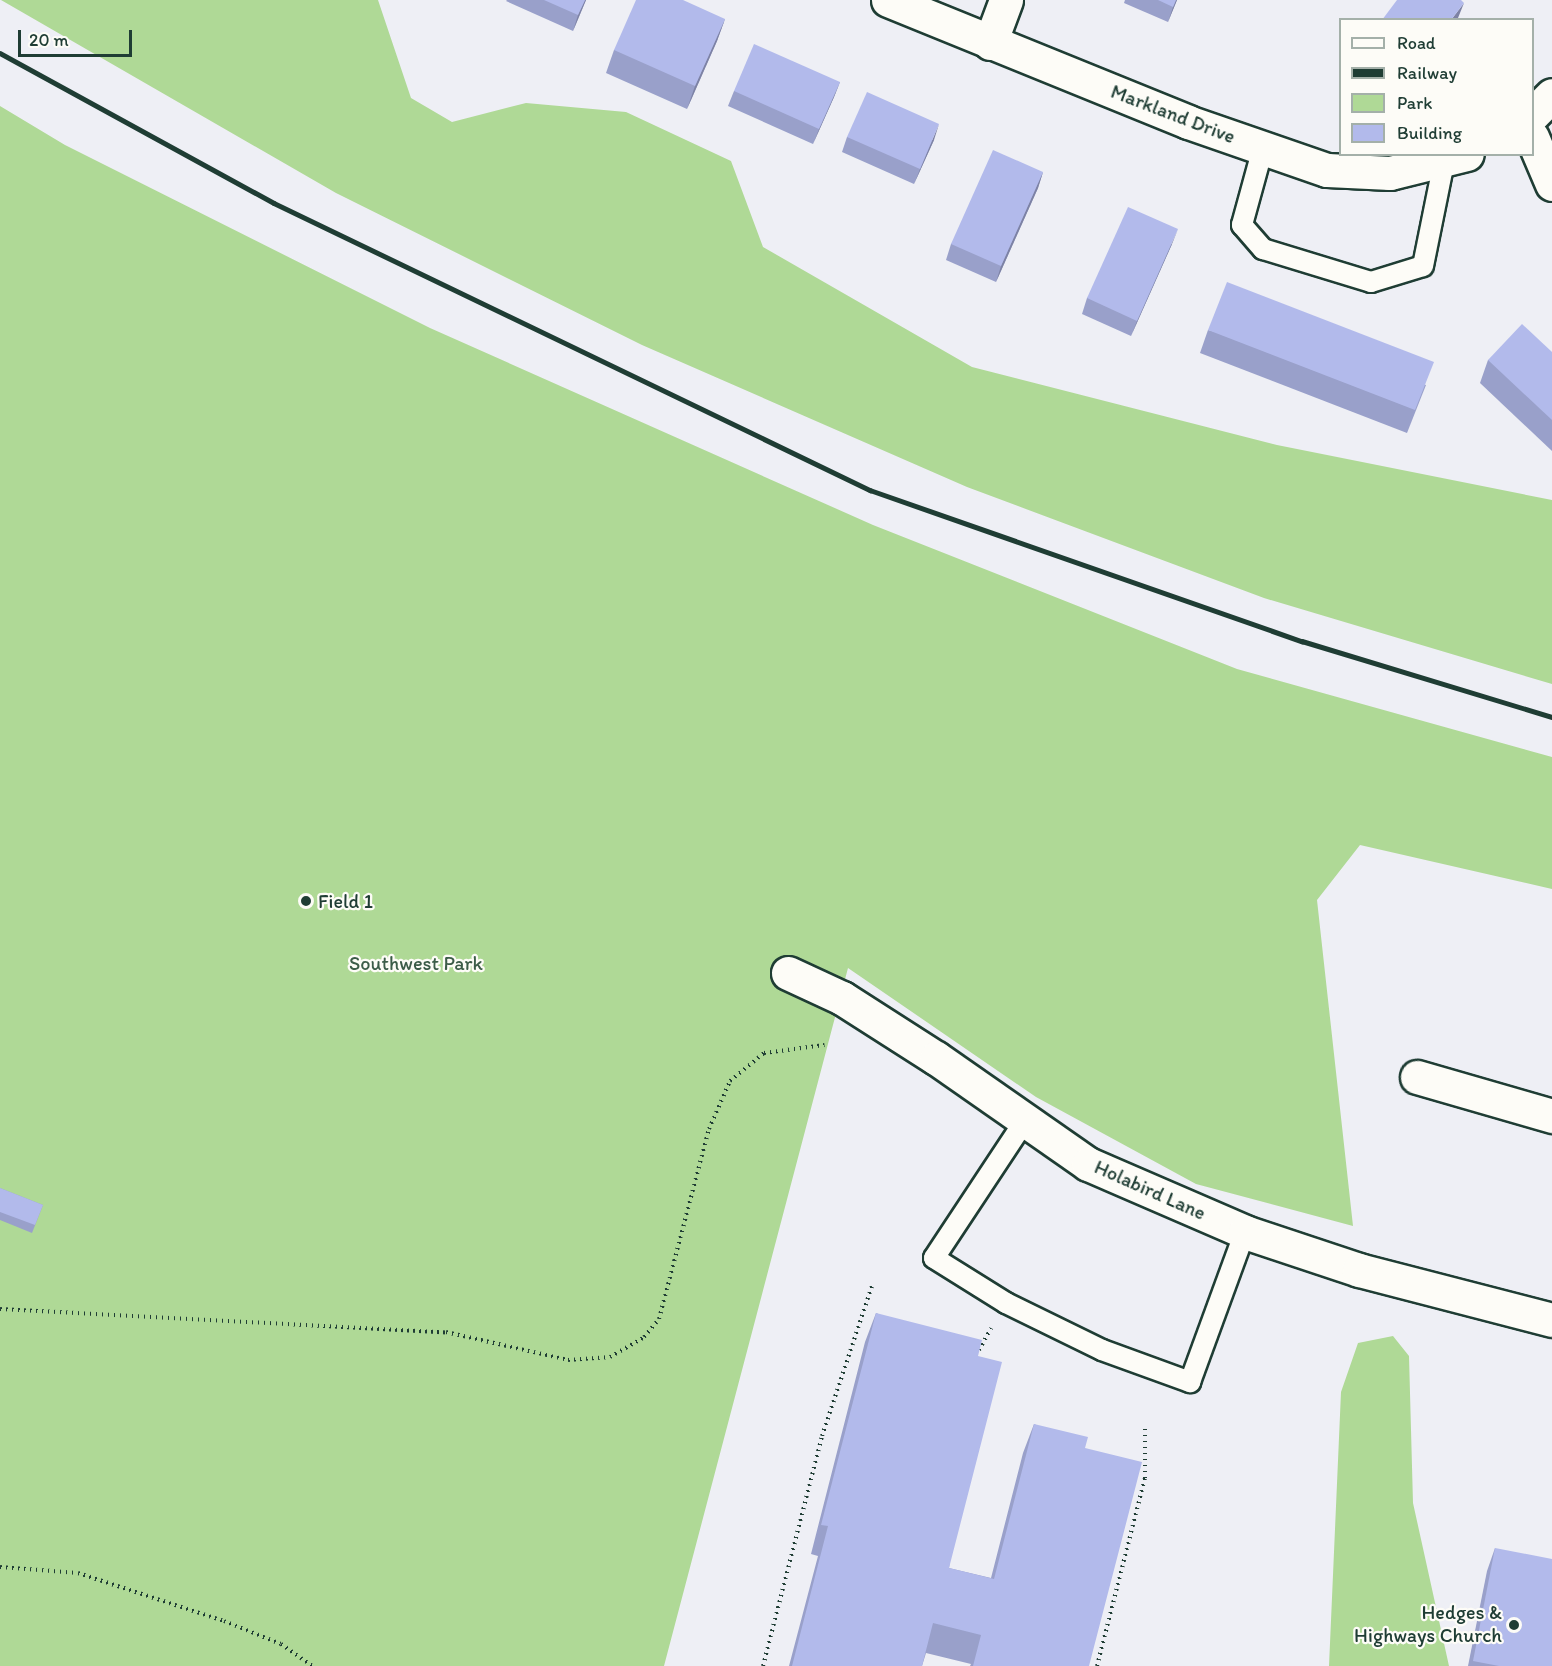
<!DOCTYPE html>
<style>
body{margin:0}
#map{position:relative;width:1552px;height:1666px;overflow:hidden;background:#eeeff5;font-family:Itim,sans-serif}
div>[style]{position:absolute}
.green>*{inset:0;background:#afd996}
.path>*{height:4px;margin-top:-2px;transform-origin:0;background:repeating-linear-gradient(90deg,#1f3d34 0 1.5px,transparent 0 6px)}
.roads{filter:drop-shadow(2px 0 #1f3d34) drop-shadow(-2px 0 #1f3d34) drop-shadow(0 2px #1f3d34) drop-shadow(0 -2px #1f3d34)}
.service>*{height:20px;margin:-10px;padding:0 10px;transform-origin:10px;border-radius:10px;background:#fdfcf7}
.minor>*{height:33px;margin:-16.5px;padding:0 16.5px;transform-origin:16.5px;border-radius:16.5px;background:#fdfcf7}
.rail>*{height:4.5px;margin:-2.25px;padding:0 2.25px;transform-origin:2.25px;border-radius:2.25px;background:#1f3d34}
.wall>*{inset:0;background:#99a0ca}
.shaded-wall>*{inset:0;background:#7d82a4}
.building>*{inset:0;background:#b2baeb}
.dots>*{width:16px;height:16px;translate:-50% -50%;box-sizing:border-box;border:3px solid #fdfcf7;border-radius:50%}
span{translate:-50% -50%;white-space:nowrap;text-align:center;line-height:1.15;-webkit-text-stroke:4.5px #fdfcf7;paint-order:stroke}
.street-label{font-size:20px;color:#1f3d34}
.poi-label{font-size:20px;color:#1f3d34}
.left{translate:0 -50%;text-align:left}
.right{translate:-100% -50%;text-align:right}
.park-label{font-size:20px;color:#3c5c48}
.legend{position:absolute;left:1339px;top:18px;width:195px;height:138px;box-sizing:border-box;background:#fdfcf7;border:2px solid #a4b0a9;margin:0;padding:8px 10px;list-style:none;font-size:18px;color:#1f3d34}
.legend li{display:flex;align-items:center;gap:12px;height:30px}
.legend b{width:30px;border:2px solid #a4b0a9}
.scale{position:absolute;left:18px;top:30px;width:114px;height:27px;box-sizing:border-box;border:3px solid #1f3d34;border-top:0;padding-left:8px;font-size:18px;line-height:21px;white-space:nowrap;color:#1f3d34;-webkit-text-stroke:4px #fdfcf7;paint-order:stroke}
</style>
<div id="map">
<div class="green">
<i style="clip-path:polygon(1px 0,378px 0,411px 98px,452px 122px,526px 103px,626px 112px,731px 161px,763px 247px,972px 367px,1277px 445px,1552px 500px,1552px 684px,1264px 598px,967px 487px,642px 345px,336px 193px)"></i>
<i style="clip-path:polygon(0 106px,65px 145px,430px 328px,873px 525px,1237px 669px,1552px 757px,1552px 889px,1360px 845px,1317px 900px,1353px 1226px,1196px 1184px,1036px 1097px,848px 968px,664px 1666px,0 1666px)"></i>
<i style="clip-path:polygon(1393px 1336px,1409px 1356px,1413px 1503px,1449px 1666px,1329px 1666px,1341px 1392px,1358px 1343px)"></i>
</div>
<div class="path">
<i style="left:0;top:1309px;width:447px;rotate:3deg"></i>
<i style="left:446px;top:1332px;width:125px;rotate:12.9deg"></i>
<i style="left:568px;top:1360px;width:42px;rotate:-4.1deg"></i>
<i style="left:610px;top:1357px;width:39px;rotate:-30deg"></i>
<i style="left:644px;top:1337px;width:23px;rotate:-50deg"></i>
<i style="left:659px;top:1319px;width:196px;rotate:-75.3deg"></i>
<i style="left:709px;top:1129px;width:52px;rotate:-66.4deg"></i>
<i style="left:730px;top:1081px;width:44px;rotate:-39.5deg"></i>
<i style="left:764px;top:1053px;width:61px;rotate:-7.6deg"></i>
<i style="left:979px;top:1350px;width:25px;rotate:-61deg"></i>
<i style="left:0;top:1567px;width:78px;rotate:4.4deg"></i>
<i style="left:78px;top:1573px;width:154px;rotate:18.2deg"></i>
<i style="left:224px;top:1621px;width:61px;rotate:22deg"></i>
<i style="left:281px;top:1644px;width:38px;rotate:35deg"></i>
<i style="left:763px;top:1666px;width:237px;rotate:-75.6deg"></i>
<i style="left:822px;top:1436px;width:158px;rotate:-71.6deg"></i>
<i style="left:1097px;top:1666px;width:194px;rotate:-75.7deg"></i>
<i style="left:1145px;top:1478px;width:49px;rotate:-90deg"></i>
</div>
<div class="roads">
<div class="service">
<i style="left:1263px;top:148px;width:80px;rotate:105.3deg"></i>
<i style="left:1242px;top:225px;width:32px;rotate:49deg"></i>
<i style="left:1263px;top:249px;width:113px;rotate:17deg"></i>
<i style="left:1371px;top:282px;width:54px;rotate:-17.1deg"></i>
<i style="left:1423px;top:266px;width:106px;rotate:-78.6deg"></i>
<i style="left:1024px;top:1122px;width:163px;rotate:123.5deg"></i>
<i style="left:934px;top:1258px;width:85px;rotate:32deg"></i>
<i style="left:1006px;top:1303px;width:107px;rotate:26.1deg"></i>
<i style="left:1102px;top:1350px;width:94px;rotate:20deg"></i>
<i style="left:1190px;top:1382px;width:160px;rotate:-69.9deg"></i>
</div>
<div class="minor">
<i style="left:888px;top:0;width:324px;rotate:22.1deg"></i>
<i style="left:1188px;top:122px;width:147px;rotate:19.1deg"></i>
<i style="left:1327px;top:170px;width:63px;rotate:2.7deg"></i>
<i style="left:1390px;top:173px;width:79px;rotate:-13.9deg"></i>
<i style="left:990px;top:43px;width:46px;rotate:-69.6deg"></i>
<i style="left:1532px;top:115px;width:28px;rotate:-45deg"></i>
<i style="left:1532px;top:137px;width:51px;rotate:66.9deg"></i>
<i style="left:788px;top:973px;width:60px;rotate:24.8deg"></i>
<i style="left:842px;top:998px;width:112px;rotate:32.6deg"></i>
<i style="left:936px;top:1058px;width:185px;rotate:34.9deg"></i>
<i style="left:1088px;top:1164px;width:171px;rotate:23.4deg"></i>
<i style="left:1245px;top:1232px;width:120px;rotate:18.4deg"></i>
<i style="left:1359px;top:1270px;width:199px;rotate:14.5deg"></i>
<i style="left:1417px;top:1077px;width:141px;rotate:16.1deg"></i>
</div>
</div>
<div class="rail">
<i style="left:0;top:53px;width:312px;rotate:28.7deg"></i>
<i style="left:274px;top:203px;width:662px;rotate:25.71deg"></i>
<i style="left:870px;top:490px;width:458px;rotate:19.3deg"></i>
<i style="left:1302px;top:641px;width:261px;rotate:16.9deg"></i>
</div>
<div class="wall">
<i style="clip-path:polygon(507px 0,586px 0,573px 31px,506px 1px)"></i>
<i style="clip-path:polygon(1125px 0,1177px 0,1168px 22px,1124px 3px)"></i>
<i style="clip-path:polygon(725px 19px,717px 41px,687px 109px,606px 73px,614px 50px)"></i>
<i style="clip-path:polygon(840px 82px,834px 97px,813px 144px,728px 106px,734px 91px)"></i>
<i style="clip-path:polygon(847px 137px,934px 140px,914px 184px,842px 152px)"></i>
<i style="clip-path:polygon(1043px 172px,1038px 188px,996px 282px,946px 260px,951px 244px)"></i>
<i style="clip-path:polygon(1172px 244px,1131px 336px,1082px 314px,1087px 298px)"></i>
<i style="clip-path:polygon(1208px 330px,1426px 385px,1407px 433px,1200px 353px)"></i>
<i style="clip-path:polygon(1552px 352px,1552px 451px,1480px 383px,1488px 360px)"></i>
<i style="clip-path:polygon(0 1188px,43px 1205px,32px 1233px,0 1220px)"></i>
<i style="clip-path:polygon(876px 1313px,978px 1356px,949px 1568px,991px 1578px,1023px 1453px,1034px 1424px,1085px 1448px,1089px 1666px,970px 1666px,971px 1664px,926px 1653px,922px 1666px,789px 1666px,818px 1556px,811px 1554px,865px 1342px)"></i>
<i style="clip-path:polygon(1495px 1548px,1552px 1666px,1468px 1666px,1487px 1571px)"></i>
</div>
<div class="shaded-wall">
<i style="clip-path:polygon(585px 0,586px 0,573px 31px,578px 15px)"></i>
<i style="clip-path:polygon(1176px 0,1177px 0,1168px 22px,1173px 7px)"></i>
<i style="clip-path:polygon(1464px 3px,1458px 18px,1457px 20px,1451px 20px)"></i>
<i style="clip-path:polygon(725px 19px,717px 41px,687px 109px,695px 86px)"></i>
<i style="clip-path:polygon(840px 82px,834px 97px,813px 144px,819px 129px)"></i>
<i style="clip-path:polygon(939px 124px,934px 140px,914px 184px,920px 169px)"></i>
<i style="clip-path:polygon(1043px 172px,1038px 188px,996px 282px,1001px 266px)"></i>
<i style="clip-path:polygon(1178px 229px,1172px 244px,1131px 336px,1137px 321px)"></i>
</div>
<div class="building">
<i style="clip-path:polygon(544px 0,585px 0,578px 15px)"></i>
<i style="clip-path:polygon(636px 0,683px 0,725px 19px,695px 86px,614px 50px)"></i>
<i style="clip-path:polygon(1158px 0,1176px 0,1173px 7px)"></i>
<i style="clip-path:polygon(1397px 0,1461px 0,1464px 3px,1451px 20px,1382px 20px)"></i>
<i style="clip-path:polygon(754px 44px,840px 82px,819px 129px,734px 91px)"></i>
<i style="clip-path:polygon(867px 92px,939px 124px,920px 169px,847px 137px)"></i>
<i style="clip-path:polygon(993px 150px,1043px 172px,1001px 266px,951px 244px)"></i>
<i style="clip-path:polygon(1128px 207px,1178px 229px,1137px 321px,1087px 298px)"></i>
<i style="clip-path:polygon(1227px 282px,1434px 362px,1415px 410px,1208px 330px)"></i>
<i style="clip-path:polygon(1522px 324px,1552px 352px,1552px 420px,1488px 360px)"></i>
<i style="clip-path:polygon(0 1188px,43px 1205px,35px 1225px,0 1212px)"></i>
<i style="clip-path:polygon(876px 1313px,982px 1340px,978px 1356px,1002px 1362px,949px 1568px,994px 1579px,1034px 1424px,1088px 1437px,1085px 1448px,1142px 1462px,1089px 1666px,973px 1666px,981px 1635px,933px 1623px,922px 1666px,792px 1666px,828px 1526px,821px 1525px)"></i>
<i style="clip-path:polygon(1495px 1548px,1552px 1559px,1552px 1666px,1499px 1666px,1473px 1661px)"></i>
</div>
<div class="dots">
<i style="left:306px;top:901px;background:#1f3d34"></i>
<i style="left:1514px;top:1625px;background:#1f3d34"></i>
</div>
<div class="street-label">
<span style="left:1173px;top:114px;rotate:21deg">Markland Drive</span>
<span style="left:1150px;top:1190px;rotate:24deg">Holabird Lane</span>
</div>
<div class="poi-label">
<span class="left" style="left:318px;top:901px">Field 1</span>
<span class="right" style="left:1502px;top:1624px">Hedges &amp;<br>Highways Church</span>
</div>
<div class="park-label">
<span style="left:416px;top:963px">Southwest Park</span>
</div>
<ul class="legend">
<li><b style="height:8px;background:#fdfcf7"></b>Road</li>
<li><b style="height:8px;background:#1f3d34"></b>Railway</li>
<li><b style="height:16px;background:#afd996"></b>Park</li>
<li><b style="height:16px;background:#b2baeb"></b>Building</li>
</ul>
<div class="scale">20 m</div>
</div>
